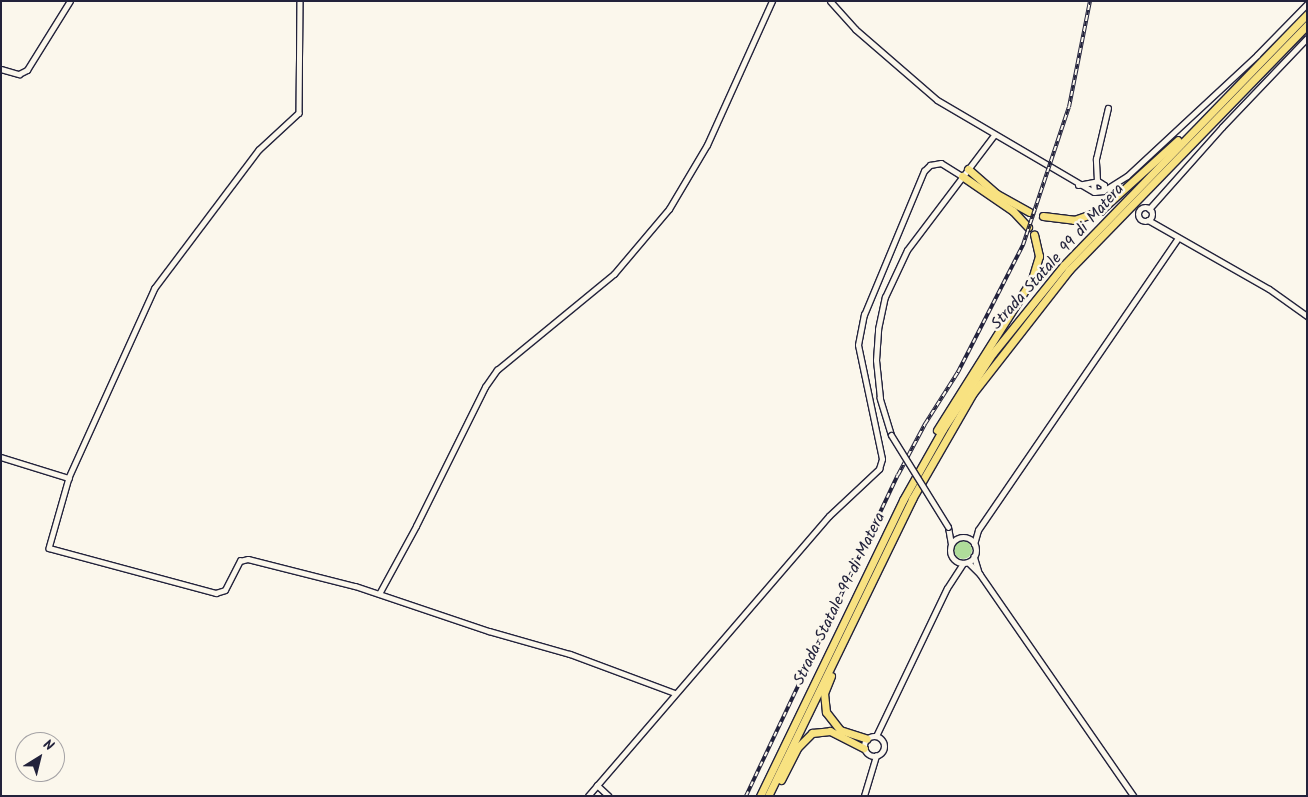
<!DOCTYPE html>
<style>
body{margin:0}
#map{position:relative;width:1308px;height:797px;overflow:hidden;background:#fbf7ec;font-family:Kalam,sans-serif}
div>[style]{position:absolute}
.green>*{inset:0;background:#afdc9a}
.round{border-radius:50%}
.trunk-tunnel>*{height:7px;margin-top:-3.5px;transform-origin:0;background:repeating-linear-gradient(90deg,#d0ccc9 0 7px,transparent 0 10.5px)}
.roads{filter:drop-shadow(1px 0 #22223b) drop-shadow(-1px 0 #22223b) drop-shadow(0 1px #22223b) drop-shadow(0 -1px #22223b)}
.minor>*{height:4.5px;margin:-2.25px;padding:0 2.25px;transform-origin:2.25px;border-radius:2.25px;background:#fbf7ec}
.tertiary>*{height:5px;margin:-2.5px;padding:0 2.5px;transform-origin:2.5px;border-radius:2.5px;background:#fbf7ec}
.tertiary>.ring{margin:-2.5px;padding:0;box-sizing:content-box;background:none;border:5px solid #fbf7ec;border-radius:50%}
.trunk>*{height:7px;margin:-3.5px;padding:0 3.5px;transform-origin:3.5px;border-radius:3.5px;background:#f8e281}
.rail>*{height:4px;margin-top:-2px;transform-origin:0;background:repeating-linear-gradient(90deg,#fbf7ec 0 5.5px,#22223b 0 11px);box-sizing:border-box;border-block:1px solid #22223b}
.bridges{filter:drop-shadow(1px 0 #22223b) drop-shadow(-1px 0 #22223b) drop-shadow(0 1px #22223b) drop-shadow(0 -1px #22223b)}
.tertiary-bridge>*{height:5px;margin:-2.5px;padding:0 2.5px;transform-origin:2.5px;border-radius:2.5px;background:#fbf7ec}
span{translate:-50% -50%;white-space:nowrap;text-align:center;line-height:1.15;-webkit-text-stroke:5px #fbf7ec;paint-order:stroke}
.street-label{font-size:16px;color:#22223b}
.frame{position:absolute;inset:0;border:2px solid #22223b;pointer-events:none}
.north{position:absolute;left:15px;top:732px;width:50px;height:50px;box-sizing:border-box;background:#fbf7ec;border:1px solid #a4a2a5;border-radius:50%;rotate:36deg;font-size:14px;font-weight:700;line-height:20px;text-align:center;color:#22223b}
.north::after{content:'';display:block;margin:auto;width:18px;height:22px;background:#22223b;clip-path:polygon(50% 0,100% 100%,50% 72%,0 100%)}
</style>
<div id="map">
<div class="green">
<i class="round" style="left:954px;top:541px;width:18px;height:18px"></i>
</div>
<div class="trunk-tunnel">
<i style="left:1029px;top:212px;width:15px;rotate:16deg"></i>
</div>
<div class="roads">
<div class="minor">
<i style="left:300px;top:1px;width:112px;rotate:90.5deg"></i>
<i style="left:299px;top:113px;width:54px;rotate:137.2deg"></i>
<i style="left:259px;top:150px;width:173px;rotate:127deg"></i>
<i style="left:155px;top:288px;width:209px;rotate:114.4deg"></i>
<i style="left:69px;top:478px;width:73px;rotate:105.9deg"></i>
<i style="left:49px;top:548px;width:173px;rotate:15.1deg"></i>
<i style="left:216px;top:593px;width:9px;rotate:-18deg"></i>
<i style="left:225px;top:590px;width:33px;rotate:-63deg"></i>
<i style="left:240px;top:561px;width:8px;rotate:-14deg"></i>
<i style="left:248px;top:559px;width:110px;rotate:14.2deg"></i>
<i style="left:355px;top:586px;width:141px;rotate:18.6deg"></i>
<i style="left:489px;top:631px;width:84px;rotate:15.9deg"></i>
<i style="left:570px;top:654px;width:112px;rotate:20.4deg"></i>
<i style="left:1px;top:69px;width:19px;rotate:16deg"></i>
<i style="left:19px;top:74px;width:9px;rotate:-27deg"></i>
<i style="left:27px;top:70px;width:81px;rotate:-58.1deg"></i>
<i style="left:1097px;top:181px;width:22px;rotate:-93deg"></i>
<i style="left:1096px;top:159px;width:52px;rotate:-76.8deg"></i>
<i style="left:1px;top:457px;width:71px;rotate:17.2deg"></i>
<i style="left:974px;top:556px;width:17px;rotate:73deg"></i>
<i style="left:968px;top:562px;width:17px;rotate:45deg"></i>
<i style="left:980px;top:574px;width:270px;rotate:55.3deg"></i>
<i style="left:379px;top:594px;width:77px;rotate:-61.4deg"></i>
<i style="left:416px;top:526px;width:155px;rotate:-63.6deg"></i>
<i style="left:485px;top:387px;width:21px;rotate:-55deg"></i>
<i style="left:497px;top:370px;width:151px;rotate:-39.4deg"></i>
<i style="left:614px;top:274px;width:85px;rotate:-49.8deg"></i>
<i style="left:669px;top:209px;width:74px;rotate:-59.3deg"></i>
<i style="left:707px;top:145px;width:158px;rotate:-65.7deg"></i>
<i style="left:597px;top:785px;width:16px;rotate:43deg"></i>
<i style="left:588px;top:796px;width:369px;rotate:-49.3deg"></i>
<i style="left:829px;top:516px;width:69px;rotate:-43.2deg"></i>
<i style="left:879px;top:469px;width:10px;rotate:-73deg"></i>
<i style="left:882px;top:459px;width:116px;rotate:-101.9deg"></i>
<i style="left:858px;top:345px;width:31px;rotate:-79deg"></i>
<i style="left:864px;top:315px;width:156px;rotate:-67.4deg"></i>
<i style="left:924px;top:171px;width:8px;rotate:-45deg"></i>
<i style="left:930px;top:165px;width:11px;rotate:-10deg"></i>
<i style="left:941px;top:163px;width:25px;rotate:32deg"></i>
<i style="left:864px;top:796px;width:42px;rotate:-73.3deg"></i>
</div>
<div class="tertiary">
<i style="left:830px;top:1px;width:38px;rotate:48deg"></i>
<i style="left:855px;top:29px;width:108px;rotate:40.9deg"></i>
<i style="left:937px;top:100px;width:180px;rotate:30.4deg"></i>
<i style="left:1078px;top:185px;width:20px;rotate:-11deg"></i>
<i style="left:1098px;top:181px;width:7px;rotate:34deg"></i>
<i style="left:1104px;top:185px;width:6px;rotate:99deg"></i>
<i style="left:1103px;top:191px;width:9px;rotate:174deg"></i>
<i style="left:1094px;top:192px;width:9px;rotate:-96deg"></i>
<i style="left:1103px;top:191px;width:28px;rotate:-32deg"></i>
<i style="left:1127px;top:176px;width:178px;rotate:-42.9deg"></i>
<i style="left:1257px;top:55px;width:71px;rotate:-45.6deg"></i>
<i class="ring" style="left:1138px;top:207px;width:9px;height:9px"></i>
<i style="left:1149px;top:209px;width:110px;rotate:-48.3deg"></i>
<i style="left:1222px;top:127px;width:123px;rotate:-46.3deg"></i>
<i style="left:1148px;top:220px;width:139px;rotate:29.7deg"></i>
<i style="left:1269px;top:289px;width:47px;rotate:35.4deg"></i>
<i style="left:891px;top:435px;width:39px;rotate:-107deg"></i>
<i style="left:880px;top:398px;width:38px;rotate:-96deg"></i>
<i style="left:876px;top:360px;width:31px;rotate:-86deg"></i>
<i style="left:878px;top:329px;width:33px;rotate:-78deg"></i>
<i style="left:885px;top:297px;width:52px;rotate:-64.9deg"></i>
<i style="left:907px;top:250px;width:144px;rotate:-52.9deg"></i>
<i style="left:948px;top:527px;width:17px;rotate:80deg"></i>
<i class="ring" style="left:950px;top:537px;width:21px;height:21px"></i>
<i style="left:974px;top:544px;width:15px;rotate:-74deg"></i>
<i style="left:978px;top:530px;width:353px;rotate:-55.6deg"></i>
<i style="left:876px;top:736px;width:164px;rotate:-64.4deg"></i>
<i style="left:947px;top:588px;width:30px;rotate:-57deg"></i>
<i class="ring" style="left:864px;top:736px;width:15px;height:15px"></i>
</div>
<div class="trunk">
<i style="left:968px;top:169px;width:38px;rotate:41deg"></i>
<i style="left:997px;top:194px;width:37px;rotate:29deg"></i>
<i style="left:962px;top:176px;width:62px;rotate:34.5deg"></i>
<i style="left:1013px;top:211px;width:22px;rotate:47deg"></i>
<i style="left:1043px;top:216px;width:31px;rotate:7deg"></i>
<i style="left:1074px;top:220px;width:28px;rotate:-19deg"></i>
<i style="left:1100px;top:211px;width:105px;rotate:-42.3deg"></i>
<i style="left:937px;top:430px;width:178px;rotate:-57.8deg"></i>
<i style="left:1032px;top:279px;width:24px;rotate:-73deg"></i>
<i style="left:1039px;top:256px;width:22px;rotate:-103deg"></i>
<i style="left:831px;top:676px;width:18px;rotate:112deg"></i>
<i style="left:824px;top:693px;width:19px;rotate:84deg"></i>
<i style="left:826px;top:712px;width:23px;rotate:52deg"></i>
<i style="left:840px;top:730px;width:28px;rotate:18deg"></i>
<i style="left:781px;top:780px;width:37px;rotate:-63deg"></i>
<i style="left:798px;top:747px;width:20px;rotate:-45deg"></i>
<i style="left:812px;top:733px;width:18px;rotate:-6deg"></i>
<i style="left:830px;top:731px;width:38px;rotate:27deg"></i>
<i style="left:760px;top:796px;width:329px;rotate:-64.2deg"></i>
<i style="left:903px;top:500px;width:81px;rotate:-60.6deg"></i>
<i style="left:943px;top:429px;width:91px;rotate:-56.7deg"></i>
<i style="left:993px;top:353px;width:113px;rotate:-51.1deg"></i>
<i style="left:1064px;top:265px;width:349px;rotate:-45.9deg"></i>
<i style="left:768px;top:796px;width:330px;rotate:-64.1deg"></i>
<i style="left:912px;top:499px;width:122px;rotate:-60.1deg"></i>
<i style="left:973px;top:393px;width:156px;rotate:-52deg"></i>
<i style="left:1069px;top:270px;width:342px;rotate:-45.8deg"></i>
</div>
</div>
<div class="rail">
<i style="left:746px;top:796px;width:355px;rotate:-64.7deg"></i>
<i style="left:898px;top:475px;width:58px;rotate:-62.1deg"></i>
<i style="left:925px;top:424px;width:62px;rotate:-57.6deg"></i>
<i style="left:958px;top:372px;width:143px;rotate:-62.9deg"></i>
<i style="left:1023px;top:245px;width:145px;rotate:-71.6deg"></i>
<i style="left:1069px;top:107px;width:108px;rotate:-78.8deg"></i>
</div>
<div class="bridges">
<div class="tertiary-bridge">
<i style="left:891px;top:435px;width:108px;rotate:58.2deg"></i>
</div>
</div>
<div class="street-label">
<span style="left:1058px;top:257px;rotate:-48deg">Strada Statale 99 di Matera</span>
<span style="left:840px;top:599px;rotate:-64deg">Strada Statale 99 di Matera</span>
</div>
<div class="frame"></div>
<div class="north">N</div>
</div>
